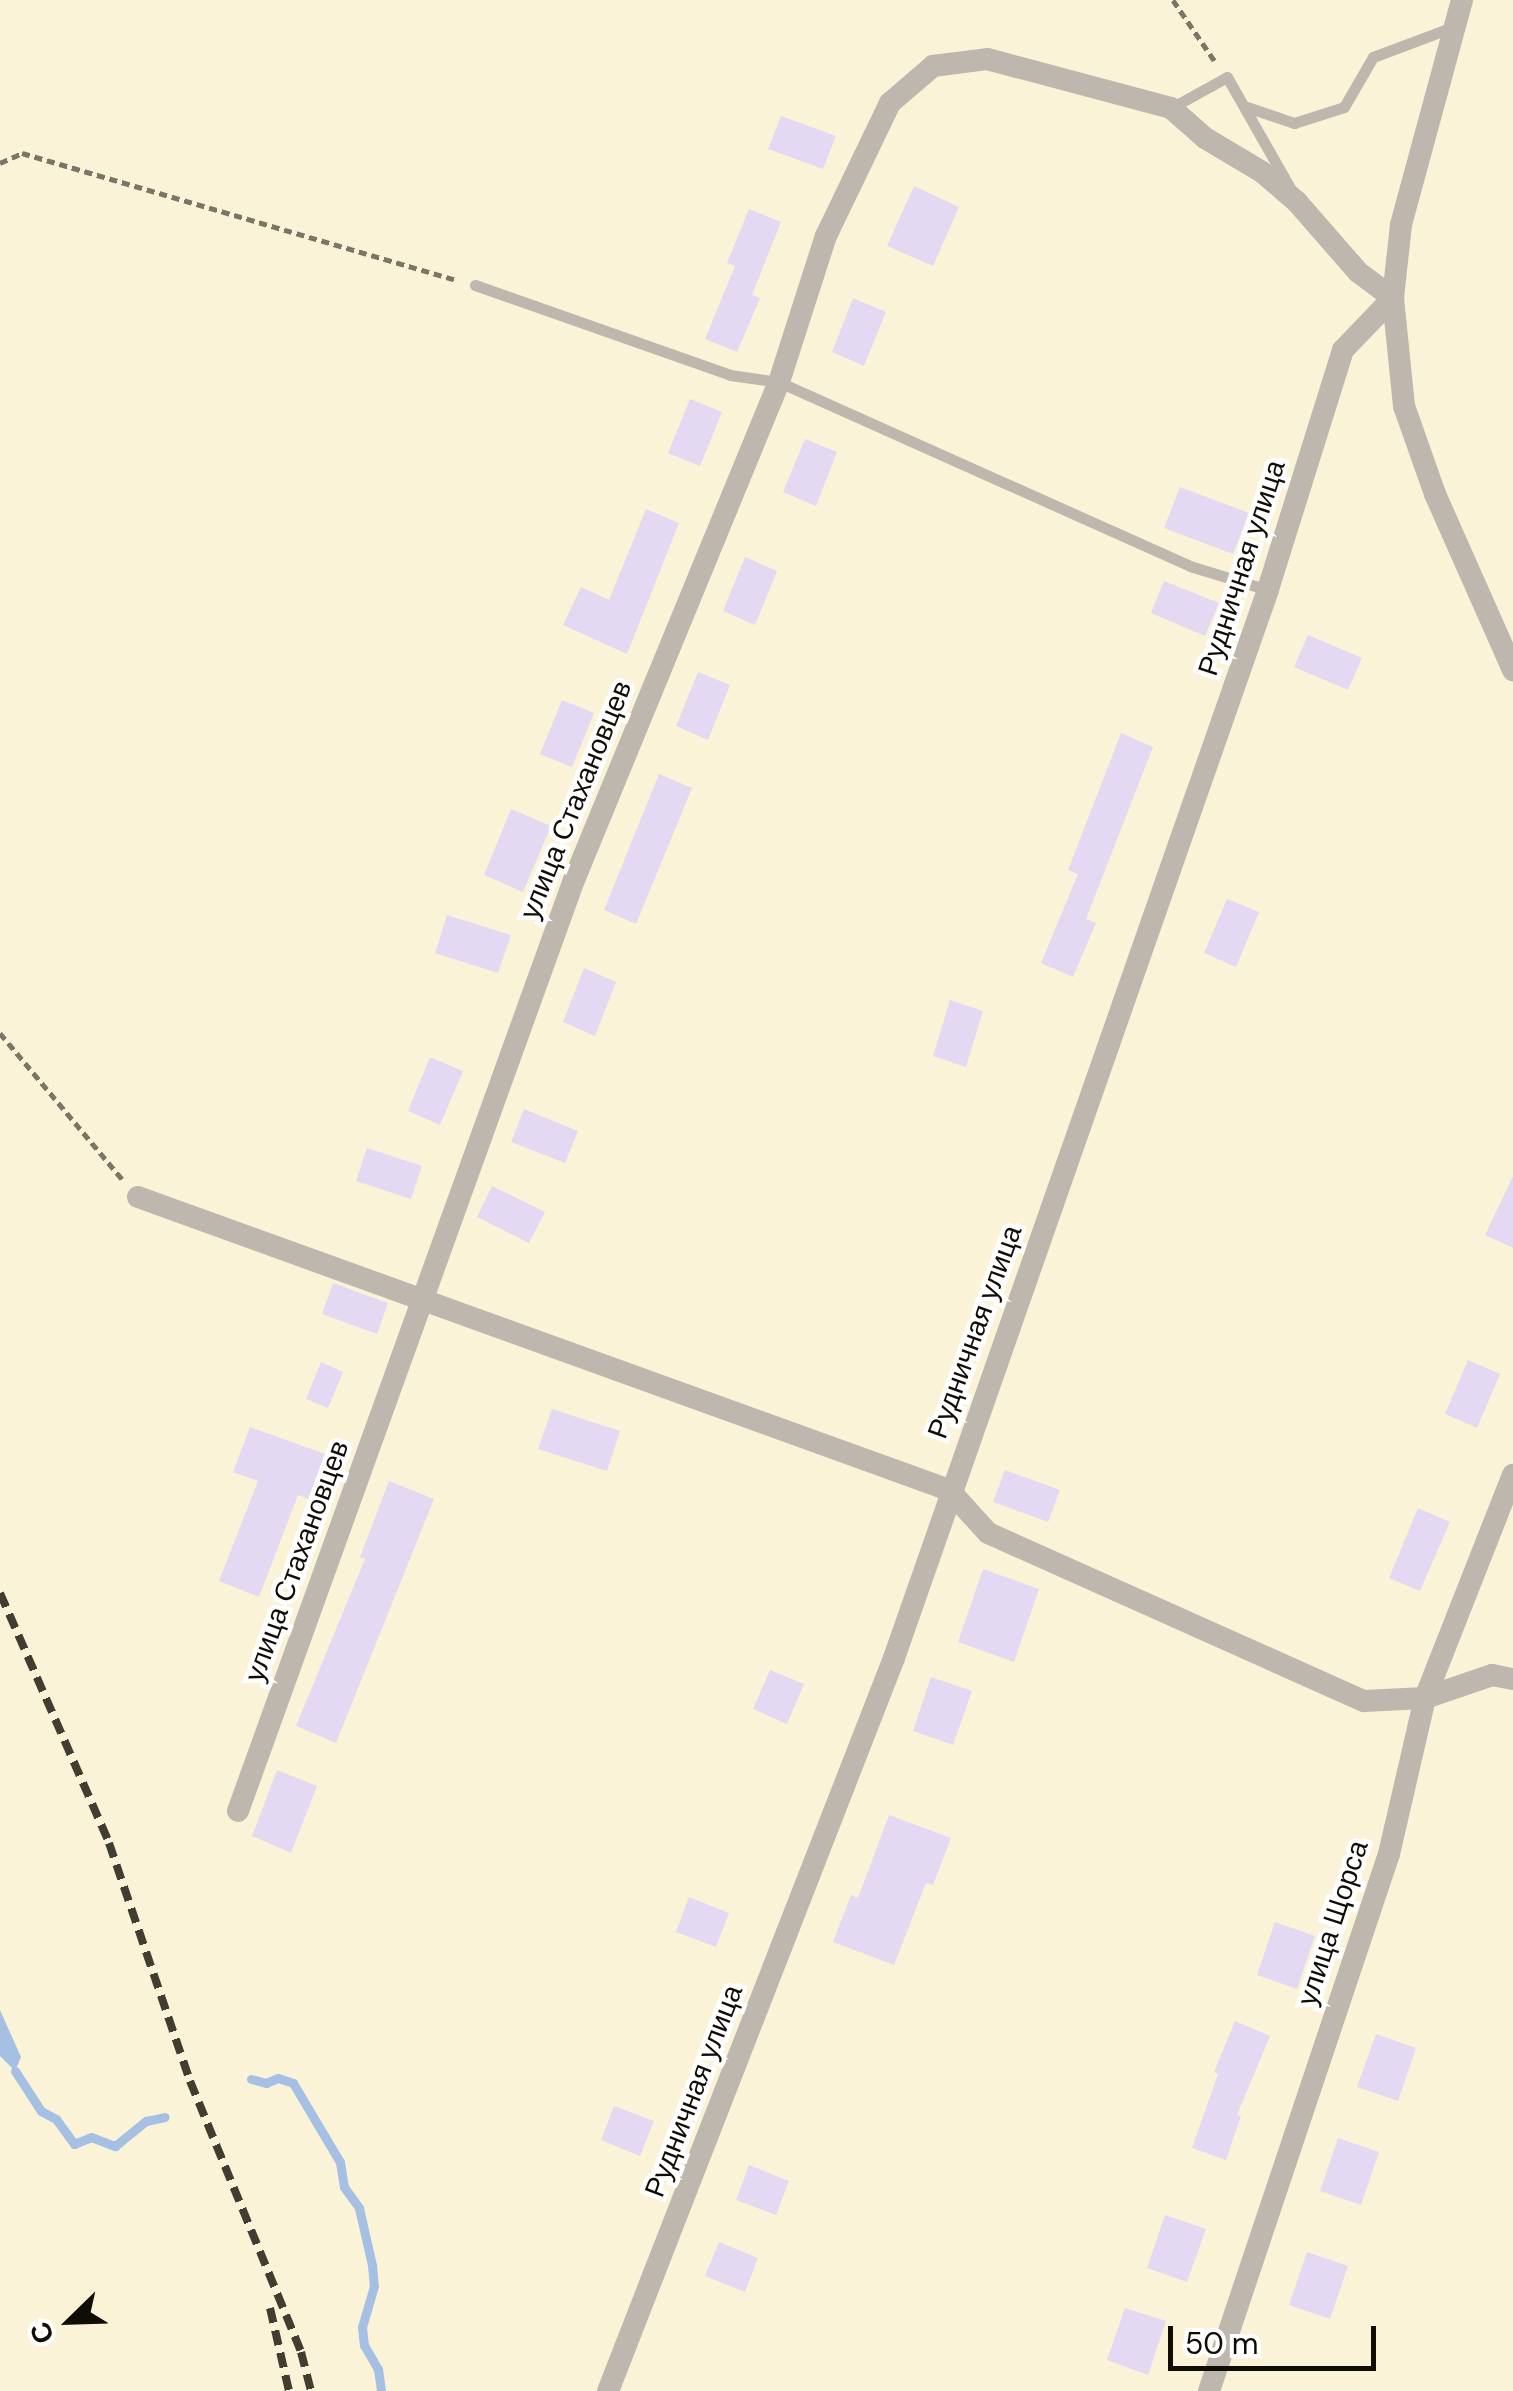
<!DOCTYPE html>
<meta charset="utf-8">
<style>
body{margin:0}
#map{position:relative;width:1513px;height:2391px;overflow:hidden;background:#fbf3d8;font-family:"DM Sans",sans-serif}
div>[style]{position:absolute}
.water>*{inset:0;background:#a6c0e3}
.stream>*{height:9px;margin:-4.5px;padding:0 4.5px;transform-origin:4.5px;border-radius:4.5px;background:#a6c0e3}
.building>*{inset:0;background:#e3d9f3}
.path>*{height:5px;margin-top:-2.5px;transform-origin:0;background:repeating-linear-gradient(90deg,#7a7564 0 8px,transparent 0 13px)}
.lane>*{height:11px;margin:-5.5px;padding:0 5.5px;transform-origin:5.5px;border-radius:5.5px;background:#beb7ad}
.street>*{height:22px;margin:-11px;padding:0 11px;transform-origin:11px;border-radius:11px;background:#beb7ad}
.rail>*{height:8px;margin-top:-4px;transform-origin:0;background:repeating-linear-gradient(90deg,#413d31 0 15px,transparent 0 23px)}
span{translate:-50% -50%;white-space:nowrap;text-align:center;line-height:1.15;-webkit-text-stroke:9px #fff;paint-order:stroke}
.street-label{font-size:28px;color:#100d05}
.north{position:absolute;left:20px;top:2271px;width:100px;height:100px;-webkit-text-stroke:8px #fff;paint-order:stroke;rotate:247deg;font-size:28px;font-weight:700;line-height:40px;text-align:center;color:#100d05}
.north::after{content:'';display:block;margin:auto;width:35px;height:45px;background:#100d05;clip-path:polygon(50% 0,100% 100%,50% 72%,0 100%)}
.scale{position:absolute;left:1168px;top:2326px;width:208px;height:45px;box-sizing:border-box;border:5px solid #100d05;border-top:0;padding-left:12px;font-size:30px;line-height:35px;white-space:nowrap;color:#100d05;-webkit-text-stroke:8px #fff;paint-order:stroke}
</style>
<div id="map">
<div class="water">
<i style="clip-path:polygon(0 2010px,21px 2057px,15px 2071px,0 2056px)"></i>
</div>
<div class="stream">
<i style="left:15px;top:2071px;width:48px;rotate:57deg"></i>
<i style="left:41px;top:2111px;width:17px;rotate:28deg"></i>
<i style="left:56px;top:2119px;width:31px;rotate:54deg"></i>
<i style="left:74px;top:2144px;width:18px;rotate:-22deg"></i>
<i style="left:91px;top:2137px;width:26px;rotate:21deg"></i>
<i style="left:115px;top:2146px;width:40px;rotate:-39deg"></i>
<i style="left:146px;top:2121px;width:19px;rotate:-12deg"></i>
<i style="left:251px;top:2079px;width:16px;rotate:15deg"></i>
<i style="left:266px;top:2083px;width:13px;rotate:-23deg"></i>
<i style="left:278px;top:2078px;width:16px;rotate:18deg"></i>
<i style="left:293px;top:2083px;width:92px;rotate:59.3deg"></i>
<i style="left:340px;top:2162px;width:25px;rotate:81deg"></i>
<i style="left:344px;top:2187px;width:26px;rotate:54deg"></i>
<i style="left:359px;top:2208px;width:58px;rotate:77.2deg"></i>
<i style="left:372px;top:2265px;width:21px;rotate:85deg"></i>
<i style="left:374px;top:2286px;width:43px;rotate:106.3deg"></i>
<i style="left:362px;top:2327px;width:18px;rotate:84deg"></i>
<i style="left:364px;top:2345px;width:28px;rotate:60deg"></i>
<i style="left:378px;top:2369px;width:22px;rotate:82deg"></i>
</div>
<div class="building">
<i style="clip-path:polygon(781px 116px,836px 136px,823px 169px,768px 149px)"></i>
<i style="clip-path:polygon(914px 186px,959px 207px,933px 266px,887px 246px)"></i>
<i style="clip-path:polygon(749px 209px,781px 222px,752px 295px,760px 298px,737px 352px,705px 339px,735px 266px,727px 263px)"></i>
<i style="clip-path:polygon(853px 298px,886px 312px,864px 366px,832px 352px)"></i>
<i style="clip-path:polygon(690px 399px,722px 412px,700px 466px,668px 453px)"></i>
<i style="clip-path:polygon(805px 439px,837px 452px,816px 506px,783px 492px)"></i>
<i style="clip-path:polygon(1180px 487px,1249px 513px,1233px 554px,1164px 528px)"></i>
<i style="clip-path:polygon(646px 509px,679px 523px,627px 654px,563px 625px,581px 587px,609px 600px)"></i>
<i style="clip-path:polygon(745px 557px,777px 571px,755px 625px,723px 611px)"></i>
<i style="clip-path:polygon(1164px 581px,1219px 603px,1205px 636px,1151px 613px)"></i>
<i style="clip-path:polygon(1308px 635px,1362px 658px,1348px 690px,1294px 667px)"></i>
<i style="clip-path:polygon(698px 672px,730px 685px,708px 740px,676px 726px)"></i>
<i style="clip-path:polygon(562px 700px,594px 713px,572px 767px,540px 754px)"></i>
<i style="clip-path:polygon(1121px 733px,1153px 747px,1086px 919px,1096px 923px,1073px 977px,1041px 963px,1078px 874px,1068px 870px)"></i>
<i style="clip-path:polygon(659px 774px,692px 788px,636px 924px,604px 910px)"></i>
<i style="clip-path:polygon(511px 809px,551px 826px,523px 892px,484px 875px)"></i>
<i style="clip-path:polygon(1227px 899px,1259px 912px,1236px 967px,1204px 953px)"></i>
<i style="clip-path:polygon(447px 915px,511px 935px,498px 973px,435px 953px)"></i>
<i style="clip-path:polygon(584px 968px,616px 982px,595px 1036px,563px 1022px)"></i>
<i style="clip-path:polygon(950px 1000px,983px 1011px,966px 1067px,933px 1056px)"></i>
<i style="clip-path:polygon(430px 1057px,463px 1071px,440px 1125px,408px 1111px)"></i>
<i style="clip-path:polygon(524px 1109px,578px 1131px,565px 1163px,511px 1142px)"></i>
<i style="clip-path:polygon(367px 1148px,422px 1166px,411px 1199px,356px 1181px)"></i>
<i style="clip-path:polygon(1513px 1176px,1513px 1248px,1485px 1235px)"></i>
<i style="clip-path:polygon(492px 1186px,545px 1212px,529px 1243px,477px 1217px)"></i>
<i style="clip-path:polygon(333px 1283px,388px 1303px,377px 1334px,322px 1314px)"></i>
<i style="clip-path:polygon(1468px 1360px,1500px 1374px,1477px 1428px,1445px 1414px)"></i>
<i style="clip-path:polygon(321px 1362px,343px 1372px,328px 1408px,306px 1399px)"></i>
<i style="clip-path:polygon(552px 1409px,620px 1431px,607px 1471px,538px 1449px)"></i>
<i style="clip-path:polygon(250px 1427px,325px 1454px,308px 1499px,298px 1495px,259px 1597px,219px 1581px,258px 1481px,233px 1472px)"></i>
<i style="clip-path:polygon(1005px 1470px,1060px 1490px,1048px 1522px,993px 1502px)"></i>
<i style="clip-path:polygon(389px 1481px,434px 1499px,336px 1743px,296px 1726px,365px 1559px,360px 1557px)"></i>
<i style="clip-path:polygon(1418px 1508px,1450px 1522px,1420px 1591px,1389px 1578px)"></i>
<i style="clip-path:polygon(983px 1569px,1039px 1589px,1014px 1662px,958px 1642px)"></i>
<i style="clip-path:polygon(770px 1670px,804px 1684px,787px 1724px,753px 1709px)"></i>
<i style="clip-path:polygon(931px 1677px,972px 1691px,953px 1745px,913px 1731px)"></i>
<i style="clip-path:polygon(277px 1770px,317px 1786px,291px 1853px,252px 1836px)"></i>
<i style="clip-path:polygon(889px 1815px,951px 1838px,933px 1885px,926px 1883px,894px 1965px,833px 1942px,851px 1895px,858px 1898px)"></i>
<i style="clip-path:polygon(689px 1897px,729px 1913px,716px 1947px,676px 1932px)"></i>
<i style="clip-path:polygon(1275px 1922px,1315px 1936px,1297px 1989px,1257px 1975px)"></i>
<i style="clip-path:polygon(1235px 2021px,1270px 2036px,1237px 2115px,1241px 2116px,1226px 2160px,1192px 2148px,1218px 2074px,1214px 2072px)"></i>
<i style="clip-path:polygon(1376px 2034px,1416px 2048px,1398px 2101px,1357px 2087px)"></i>
<i style="clip-path:polygon(614px 2106px,654px 2121px,640px 2156px,601px 2140px)"></i>
<i style="clip-path:polygon(1338px 2138px,1379px 2152px,1361px 2205px,1320px 2191px)"></i>
<i style="clip-path:polygon(749px 2165px,789px 2181px,776px 2215px,736px 2200px)"></i>
<i style="clip-path:polygon(1165px 2215px,1206px 2229px,1187px 2282px,1147px 2268px)"></i>
<i style="clip-path:polygon(719px 2242px,758px 2258px,745px 2292px,705px 2276px)"></i>
<i style="clip-path:polygon(1307px 2252px,1348px 2266px,1330px 2319px,1289px 2305px)"></i>
<i style="clip-path:polygon(1125px 2308px,1166px 2321px,1148px 2375px,1107px 2360px)"></i>
</div>
<div class="path">
<i style="left:1173px;top:0;width:76px;rotate:55.7deg"></i>
<i style="left:0;top:163px;width:24px;rotate:-24deg"></i>
<i style="left:22px;top:153px;width:452px;rotate:16.3deg"></i>
<i style="left:0;top:1033px;width:192px;rotate:50.1deg"></i>
</div>
<div class="lane">
<i style="left:1247px;top:107px;width:50px;rotate:18.8deg"></i>
<i style="left:1294px;top:123px;width:52px;rotate:-17.7deg"></i>
<i style="left:1344px;top:107px;width:58px;rotate:-59.9deg"></i>
<i style="left:1373px;top:57px;width:85px;rotate:-20.6deg"></i>
<i style="left:1171px;top:108px;width:64px;rotate:-29deg"></i>
<i style="left:1227px;top:77px;width:128px;rotate:60.4deg"></i>
<i style="left:475px;top:285px;width:270px;rotate:19.4deg"></i>
<i style="left:730px;top:375px;width:49px;rotate:8.1deg"></i>
<i style="left:779px;top:382px;width:453px;rotate:24.1deg"></i>
<i style="left:1193px;top:567px;width:78px;rotate:17deg"></i>
</div>
<div class="street">
<i style="left:1462px;top:0;width:233px;rotate:105.2deg"></i>
<i style="left:1401px;top:225px;width:73px;rotate:96.3deg"></i>
<i style="left:1393px;top:298px;width:109px;rotate:84.2deg"></i>
<i style="left:1404px;top:406px;width:93px;rotate:70.6deg"></i>
<i style="left:1435px;top:494px;width:193px;rotate:66.1deg"></i>
<i style="left:138px;top:1197px;width:862px;rotate:19.86deg"></i>
<i style="left:949px;top:1490px;width:58px;rotate:47.8deg"></i>
<i style="left:988px;top:1533px;width:412px;rotate:24.1deg"></i>
<i style="left:1364px;top:1701px;width:61px;rotate:-2.8deg"></i>
<i style="left:1425px;top:1698px;width:71px;rotate:-18.9deg"></i>
<i style="left:1492px;top:1675px;width:21px;rotate:11deg"></i>
<i style="left:238px;top:1811px;width:990px;rotate:-70.16deg"></i>
<i style="left:574px;top:880px;width:539px;rotate:-67.63deg"></i>
<i style="left:779px;top:382px;width:153px;rotate:-72.2deg"></i>
<i style="left:826px;top:236px;width:148px;rotate:-64.3deg"></i>
<i style="left:890px;top:103px;width:57px;rotate:-40.7deg"></i>
<i style="left:933px;top:66px;width:54px;rotate:-7.4deg"></i>
<i style="left:987px;top:59px;width:190px;rotate:14.9deg"></i>
<i style="left:1171px;top:108px;width:45px;rotate:41.4deg"></i>
<i style="left:1205px;top:138px;width:66px;rotate:30.8deg"></i>
<i style="left:1262px;top:172px;width:46px;rotate:40.6deg"></i>
<i style="left:1297px;top:202px;width:93px;rotate:48.9deg"></i>
<i style="left:1358px;top:272px;width:44px;rotate:36.6deg"></i>
<i style="left:1393px;top:298px;width:72px;rotate:133.9deg"></i>
<i style="left:1343px;top:350px;width:251px;rotate:107.4deg"></i>
<i style="left:1268px;top:590px;width:1132px;rotate:109.3deg"></i>
<i style="left:894px;top:1658px;width:787px;rotate:111.31deg"></i>
<i style="left:1209px;top:2391px;width:566px;rotate:-71.47deg"></i>
<i style="left:1389px;top:1854px;width:160px;rotate:-77deg"></i>
<i style="left:1425px;top:1698px;width:240px;rotate:-68.5deg"></i>
</div>
<div class="rail">
<i style="left:0;top:1593px;width:273px;rotate:66.4deg"></i>
<i style="left:109px;top:1843px;width:251px;rotate:71.2deg"></i>
<i style="left:190px;top:2081px;width:293px;rotate:67.7deg"></i>
<i style="left:301px;top:2352px;width:40px;rotate:75.6deg"></i>
<i style="left:270px;top:2308px;width:85px;rotate:77.1deg"></i>
</div>
<div class="street-label">
<span style="left:1242px;top:568px;rotate:-72deg">Рудничная улица</span>
<span style="left:576px;top:800px;rotate:-68deg">улица Стахановцев</span>
<span style="left:975px;top:1332px;rotate:-70deg">Рудничная улица</span>
<span style="left:297px;top:1561px;rotate:-70deg">улица Стахановцев</span>
<span style="left:1333px;top:1923px;rotate:-72deg">улица Щорса</span>
<span style="left:694px;top:2091px;rotate:-69deg">Рудничная улица</span>
</div>
<div class="north">С</div>
<div class="scale">50 m</div>
</div>
